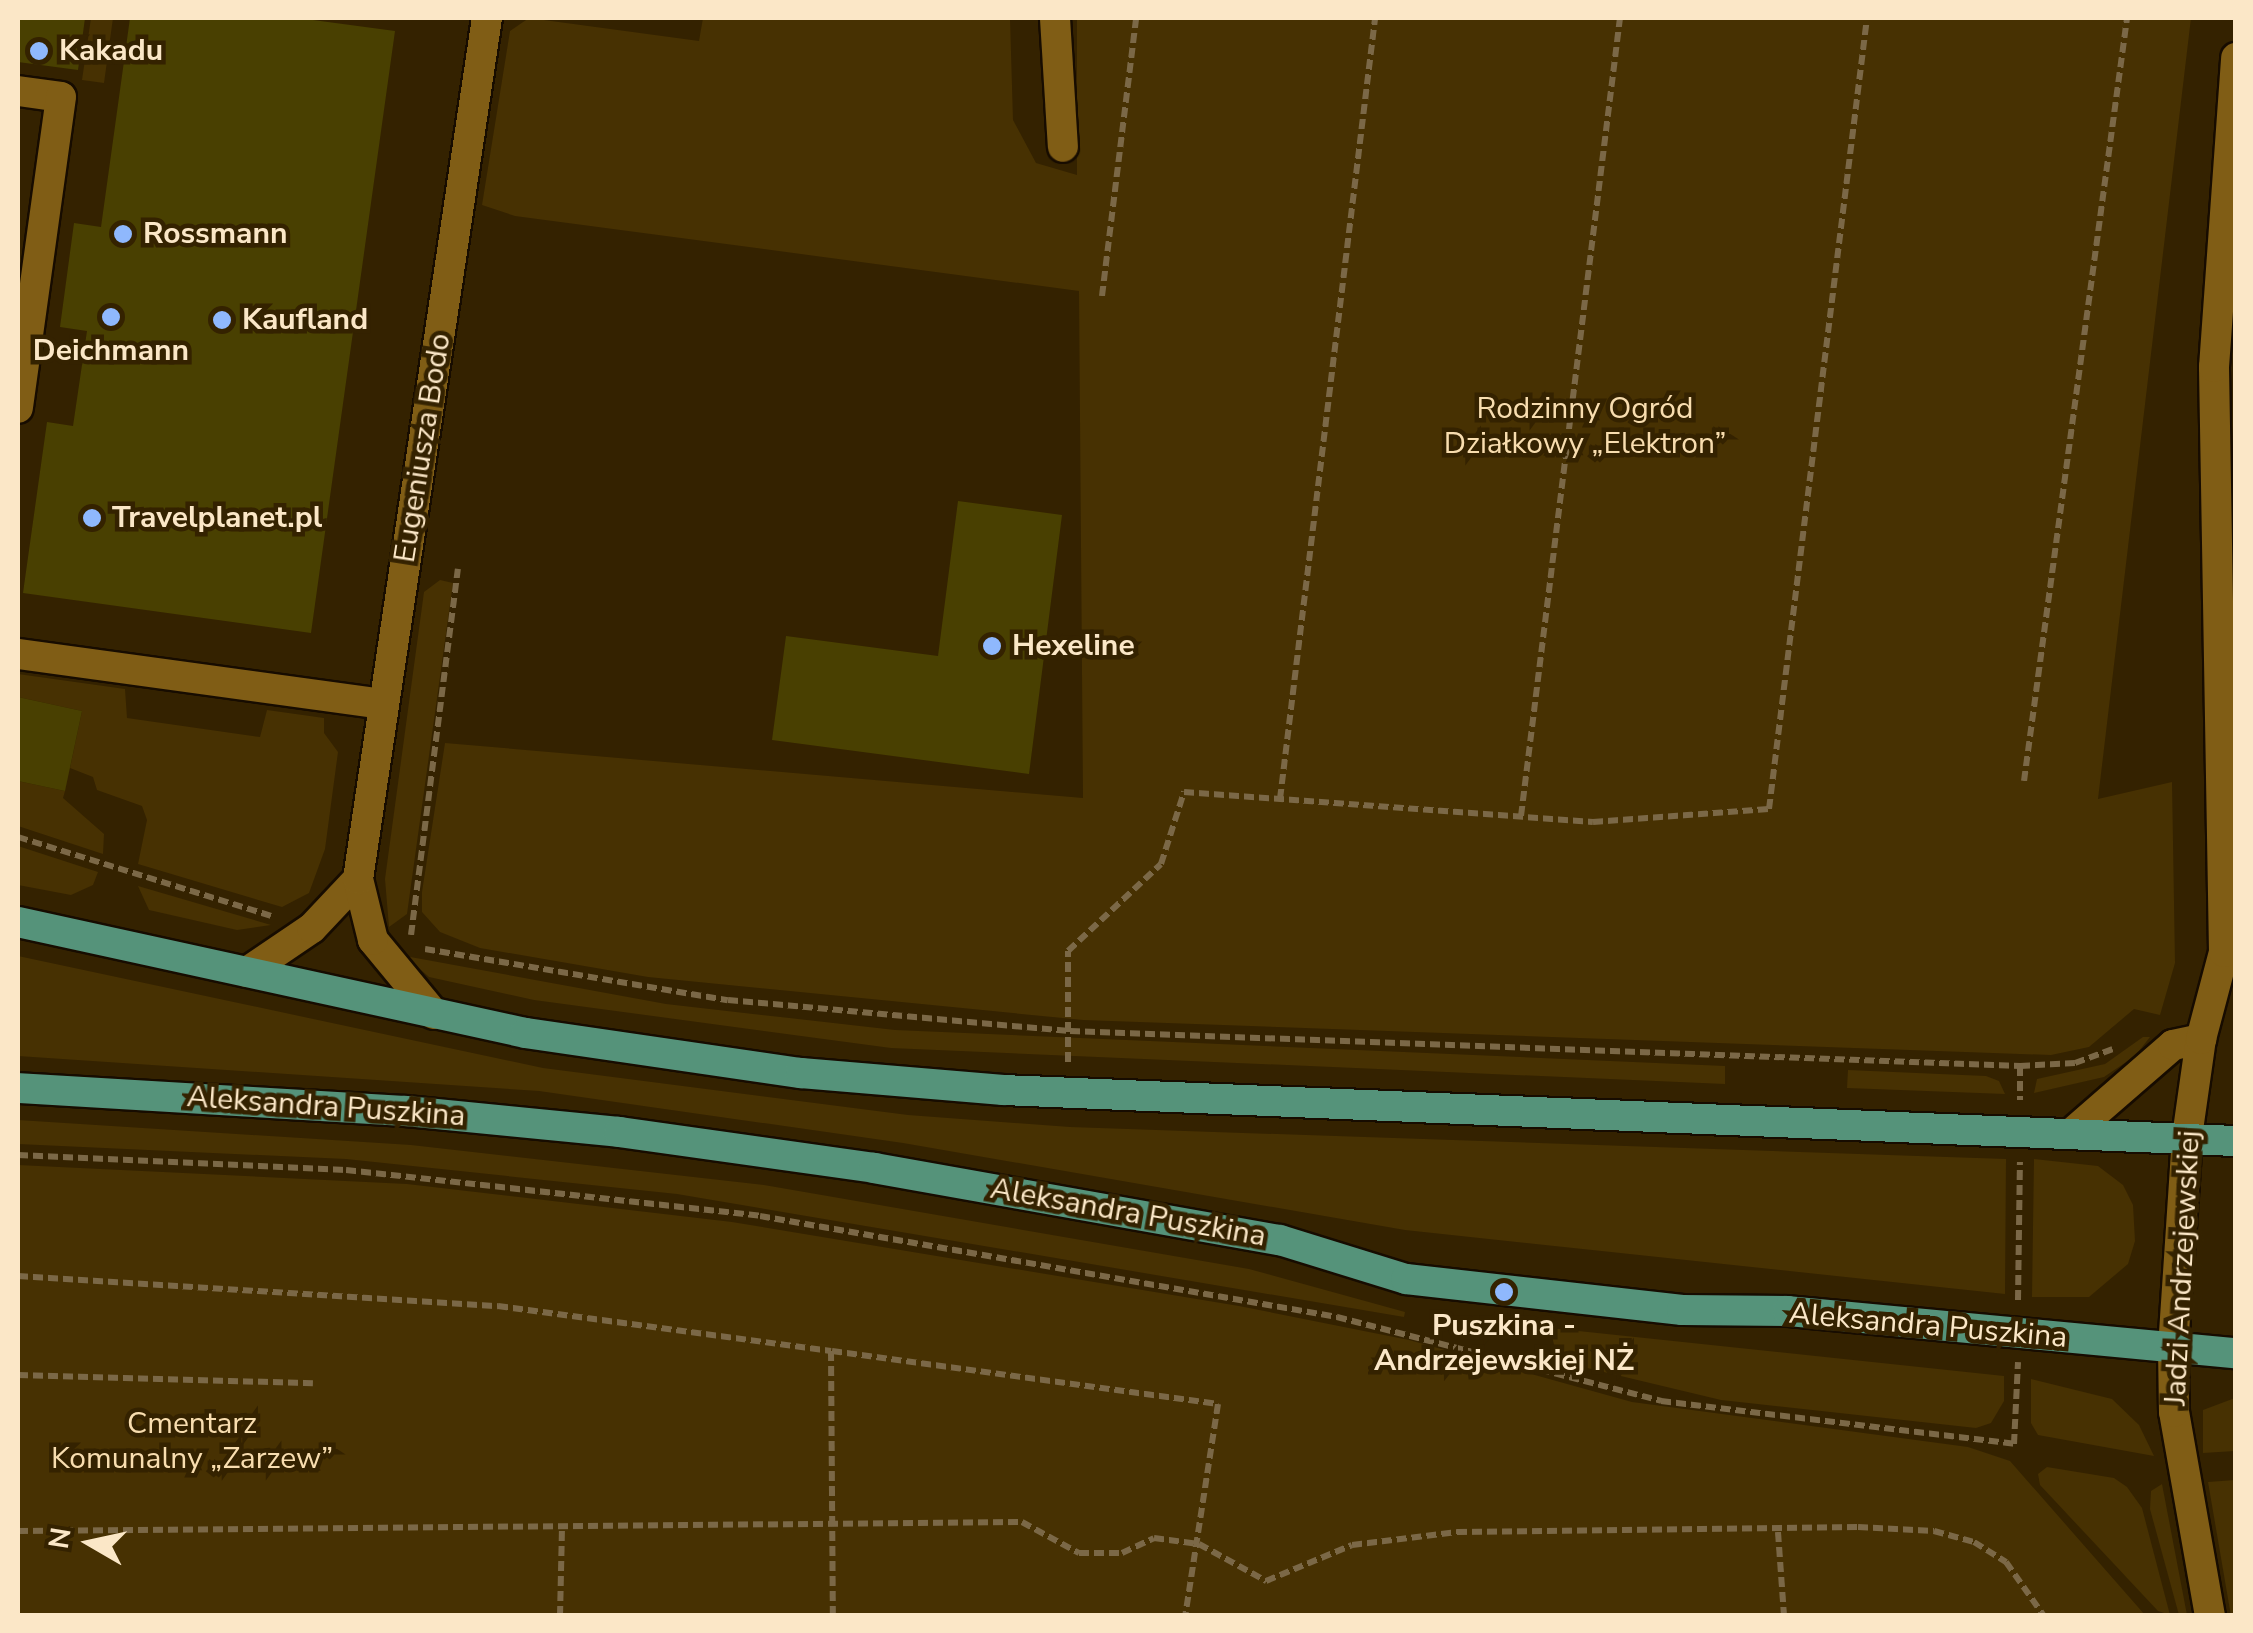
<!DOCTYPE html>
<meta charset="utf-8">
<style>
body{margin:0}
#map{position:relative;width:2253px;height:1633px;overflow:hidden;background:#342200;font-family:"Nunito Sans",sans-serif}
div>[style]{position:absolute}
.green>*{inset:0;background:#473102}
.building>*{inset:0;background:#494001}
.path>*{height:6px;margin-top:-3px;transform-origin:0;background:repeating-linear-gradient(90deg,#7b6847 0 10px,transparent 0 15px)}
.roads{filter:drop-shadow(2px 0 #170c00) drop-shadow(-2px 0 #170c00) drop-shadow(0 2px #170c00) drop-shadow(0 -2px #170c00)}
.minor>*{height:30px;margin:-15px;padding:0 15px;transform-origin:15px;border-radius:15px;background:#805d15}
.major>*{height:30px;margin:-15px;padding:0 15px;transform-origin:15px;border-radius:15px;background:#55937a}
.dots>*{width:28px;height:28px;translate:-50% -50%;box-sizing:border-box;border:5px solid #342200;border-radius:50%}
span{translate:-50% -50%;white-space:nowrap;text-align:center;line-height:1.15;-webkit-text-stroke:9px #342200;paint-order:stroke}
.poi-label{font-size:30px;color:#fbe7c7;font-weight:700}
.left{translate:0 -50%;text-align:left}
.park-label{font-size:30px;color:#f8ddaf}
.street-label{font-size:30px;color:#fbe7c7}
.frame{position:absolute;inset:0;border:20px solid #fbe7c7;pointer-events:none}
.north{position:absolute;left:40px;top:1493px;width:100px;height:100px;-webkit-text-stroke:8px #342200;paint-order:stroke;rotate:279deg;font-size:28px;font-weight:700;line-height:40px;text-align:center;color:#fbe7c7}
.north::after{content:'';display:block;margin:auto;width:35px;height:45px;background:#fbe7c7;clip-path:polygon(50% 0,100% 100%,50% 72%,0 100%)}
</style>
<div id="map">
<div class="green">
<i style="clip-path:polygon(91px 18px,113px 18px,104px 83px,82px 80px)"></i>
<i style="clip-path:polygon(529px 18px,699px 41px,703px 18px,1010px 18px,1013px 120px,1036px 163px,1077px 175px,1077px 18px,2191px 18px,2098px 799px,2172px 782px,2175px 963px,2160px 1015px,2134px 1009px,2089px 1047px,2051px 1055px,1083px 1020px,648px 977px,480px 948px,440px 932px,422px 912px,422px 892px,445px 743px,1083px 798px,1079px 291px,515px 216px,482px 205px,510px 31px)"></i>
<i style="clip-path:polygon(440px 580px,453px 583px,407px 914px,389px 927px,385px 879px,424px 592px)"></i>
<i style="clip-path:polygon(18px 674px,125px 689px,127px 718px,260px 737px,267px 710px,324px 718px,324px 733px,338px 752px,325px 849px,309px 893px,282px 907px,138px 864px,147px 820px,142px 806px,97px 790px,93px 777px,70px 768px,82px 711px,18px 697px)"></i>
<i style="clip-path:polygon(18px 781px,65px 791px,63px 798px,104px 834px,103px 854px,18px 826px)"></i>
<i style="clip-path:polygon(18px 846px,98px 872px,93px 885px,71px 895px,18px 885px)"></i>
<i style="clip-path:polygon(138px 886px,271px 925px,237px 930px,149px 910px)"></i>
<i style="clip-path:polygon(18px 956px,543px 1068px,908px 1115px,1070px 1127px,2006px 1159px,2005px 1294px,1405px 1230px,903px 1143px,539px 1091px,18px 1056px)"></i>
<i style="clip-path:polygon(405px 956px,666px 1004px,895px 1030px,1725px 1066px,1725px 1084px,891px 1048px,534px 1000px,429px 977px)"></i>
<i style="clip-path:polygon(2143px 1037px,2150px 1037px,2135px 1056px,2104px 1077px,2034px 1093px,2037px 1079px,2105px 1064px)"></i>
<i style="clip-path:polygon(1848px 1070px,1986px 1076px,1999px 1081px,2005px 1094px,1847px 1088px)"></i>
<i style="clip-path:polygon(18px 1120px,411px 1145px,764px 1185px,1249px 1269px,1405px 1312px,1404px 1317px,677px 1194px,346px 1159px,18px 1144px)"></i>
<i style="clip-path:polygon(2034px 1159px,2098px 1166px,2123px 1185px,2133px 1205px,2135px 1241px,2128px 1264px,2089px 1297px,2032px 1297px)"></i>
<i style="clip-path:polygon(18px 1165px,407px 1184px,732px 1222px,1239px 1306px,1409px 1340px,1632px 1402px,1968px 1447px,2010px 1461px,2145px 1615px,18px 1615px)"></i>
<i style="clip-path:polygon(1550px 1328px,2004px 1376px,2004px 1401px,1991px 1423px,1976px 1428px,1721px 1400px,1558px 1361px)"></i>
<i style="clip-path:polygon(2031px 1379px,2112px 1399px,2139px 1425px,2154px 1456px,2038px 1435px,2031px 1423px)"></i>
<i style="clip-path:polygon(2235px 1398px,2235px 1451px,2203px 1453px,2203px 1410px)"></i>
<i style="clip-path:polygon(2047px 1467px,2114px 1478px,2127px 1487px,2142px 1508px,2170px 1615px,2158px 1611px,2040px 1485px,2038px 1474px)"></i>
<i style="clip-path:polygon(2235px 1480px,2236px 1615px,2231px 1616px,2208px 1482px)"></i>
<i style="clip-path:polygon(2162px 1484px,2187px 1615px,2179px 1615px,2150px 1509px,2151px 1491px)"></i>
</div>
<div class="building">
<i style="clip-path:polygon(18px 18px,85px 18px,78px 70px,18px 62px)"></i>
<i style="clip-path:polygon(130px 18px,298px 18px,395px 31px,311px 633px,23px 593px,47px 422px,73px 426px,87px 331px,60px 327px,74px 223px,101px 227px)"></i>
<i style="clip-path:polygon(958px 501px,1062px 515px,1029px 774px,772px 740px,786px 636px,938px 656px)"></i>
<i style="clip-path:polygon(18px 697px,82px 711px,65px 791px,18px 781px)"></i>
</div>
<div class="path">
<i style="left:1102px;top:296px;width:280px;rotate:-83deg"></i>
<i style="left:2024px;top:781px;width:770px;rotate:-82.31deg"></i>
<i style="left:1280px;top:799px;width:787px;rotate:-83.06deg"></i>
<i style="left:1521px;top:816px;width:804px;rotate:-82.93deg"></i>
<i style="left:18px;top:837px;width:265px;rotate:17.3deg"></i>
<i style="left:411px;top:935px;width:369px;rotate:-82.7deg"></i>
<i style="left:425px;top:949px;width:307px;rotate:9.6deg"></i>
<i style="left:728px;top:1000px;width:343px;rotate:5.2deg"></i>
<i style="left:1070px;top:1031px;width:951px;rotate:2.11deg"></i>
<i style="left:2020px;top:1066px;width:55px;rotate:-3.1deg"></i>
<i style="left:2075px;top:1063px;width:40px;rotate:-20.2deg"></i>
<i style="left:1068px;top:1062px;width:111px;rotate:-90deg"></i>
<i style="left:1068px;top:951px;width:127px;rotate:-43.1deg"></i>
<i style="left:1161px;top:864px;width:76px;rotate:-72.3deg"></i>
<i style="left:1184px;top:792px;width:410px;rotate:4.2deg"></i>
<i style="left:1593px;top:822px;width:176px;rotate:-4.2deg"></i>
<i style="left:1769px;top:809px;width:797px;rotate:-82.94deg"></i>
<i style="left:2020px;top:1066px;width:34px;rotate:90deg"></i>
<i style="left:18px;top:1155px;width:328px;rotate:2.6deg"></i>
<i style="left:346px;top:1170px;width:417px;rotate:6.3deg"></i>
<i style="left:760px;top:1216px;width:586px;rotate:9.93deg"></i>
<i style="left:1337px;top:1317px;width:335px;rotate:14.5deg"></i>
<i style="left:1661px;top:1401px;width:356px;rotate:6.9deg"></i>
<i style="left:2014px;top:1444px;width:82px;rotate:-87.2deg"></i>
<i style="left:18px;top:1276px;width:481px;rotate:3.6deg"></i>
<i style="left:498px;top:1306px;width:336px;rotate:7.7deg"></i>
<i style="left:831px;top:1351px;width:265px;rotate:89.6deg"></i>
<i style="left:2018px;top:1300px;width:138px;rotate:-89.2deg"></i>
<i style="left:832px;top:1351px;width:390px;rotate:7.8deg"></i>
<i style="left:1218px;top:1404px;width:215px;rotate:98.8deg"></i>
<i style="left:18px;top:1375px;width:295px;rotate:1.6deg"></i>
<i style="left:18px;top:1531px;width:1004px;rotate:-0.51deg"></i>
<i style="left:1022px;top:1522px;width:65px;rotate:28.5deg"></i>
<i style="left:1079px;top:1553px;width:43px"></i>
<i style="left:1122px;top:1553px;width:35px;rotate:-25deg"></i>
<i style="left:1154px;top:1538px;width:45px;rotate:7.6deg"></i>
<i style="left:1199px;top:1544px;width:77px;rotate:28.9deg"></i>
<i style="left:1266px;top:1581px;width:93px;rotate:-22.7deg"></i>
<i style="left:1352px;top:1545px;width:106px;rotate:-7.1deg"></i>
<i style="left:1457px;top:1532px;width:401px;rotate:-0.7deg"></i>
<i style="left:1858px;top:1527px;width:76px;rotate:3deg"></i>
<i style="left:1934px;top:1531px;width:41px;rotate:15.4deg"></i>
<i style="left:1974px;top:1542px;width:38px;rotate:32deg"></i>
<i style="left:2006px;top:1562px;width:66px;rotate:54.9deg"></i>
<i style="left:1778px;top:1532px;width:84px;rotate:85.9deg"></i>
<i style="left:560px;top:1616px;width:88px;rotate:-88.7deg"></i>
</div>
<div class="roads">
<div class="minor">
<i style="left:1055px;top:18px;width:129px;rotate:86.5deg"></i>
<i style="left:18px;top:91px;width:43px;rotate:7.9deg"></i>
<i style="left:61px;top:97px;width:314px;rotate:97.9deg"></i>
<i style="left:18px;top:654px;width:369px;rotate:7.8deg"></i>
<i style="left:247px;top:972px;width:78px;rotate:-34.1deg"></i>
<i style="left:312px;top:928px;width:67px;rotate:-46.8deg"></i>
<i style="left:434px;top:1014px;width:96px;rotate:-129.5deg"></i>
<i style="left:373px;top:940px;width:63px;rotate:-103.8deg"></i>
<i style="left:358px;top:879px;width:871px;rotate:-81.48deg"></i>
<i style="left:2074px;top:1131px;width:131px;rotate:-41deg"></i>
<i style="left:2173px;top:1045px;width:29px;rotate:-12deg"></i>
<i style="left:2210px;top:1616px;width:207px;rotate:-100deg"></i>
<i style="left:2174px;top:1412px;width:64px;rotate:-90.9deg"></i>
<i style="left:2173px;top:1348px;width:211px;rotate:-86.2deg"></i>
<i style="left:2187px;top:1137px;width:99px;rotate:-81.9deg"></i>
<i style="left:2201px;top:1039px;width:90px;rotate:-75.2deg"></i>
<i style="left:2224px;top:952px;width:585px;rotate:-90.98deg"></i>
<i style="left:2214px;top:367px;width:310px;rotate:-85.9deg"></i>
</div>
<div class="major">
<i style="left:18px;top:922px;width:520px;rotate:12.33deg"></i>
<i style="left:526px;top:1033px;width:278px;rotate:8.3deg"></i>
<i style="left:801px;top:1073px;width:203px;rotate:4.8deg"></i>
<i style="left:1003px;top:1090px;width:1234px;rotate:2.37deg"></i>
<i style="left:18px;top:1088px;width:389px;rotate:3.4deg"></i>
<i style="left:406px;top:1111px;width:214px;rotate:5.6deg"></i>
<i style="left:619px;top:1132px;width:258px;rotate:8deg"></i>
<i style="left:874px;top:1168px;width:412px;rotate:10.1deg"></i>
<i style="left:1280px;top:1240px;width:132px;rotate:17.2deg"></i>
<i style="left:1406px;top:1279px;width:278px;rotate:6.4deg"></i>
<i style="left:1682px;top:1310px;width:106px;rotate:0.5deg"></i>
<i style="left:1788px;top:1311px;width:450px;rotate:5.4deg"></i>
</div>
</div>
<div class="dots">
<i style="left:39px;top:51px;background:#8fb8fd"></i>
<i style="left:123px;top:234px;background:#8fb8fd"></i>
<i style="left:111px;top:317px;background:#8fb8fd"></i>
<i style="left:222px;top:320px;background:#8fb8fd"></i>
<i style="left:92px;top:518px;background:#8fb8fd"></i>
<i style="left:992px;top:646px;background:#8fb8fd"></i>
<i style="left:1504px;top:1292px;background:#8fb8fd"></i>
</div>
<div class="poi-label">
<span class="left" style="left:59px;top:51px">Kakadu</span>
<span class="left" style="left:143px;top:234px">Rossmann</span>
<span class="left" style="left:242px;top:320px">Kaufland</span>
<span style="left:111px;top:351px">Deichmann</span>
<span class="left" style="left:112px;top:518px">Travelplanet.pl</span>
<span class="left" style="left:1012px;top:646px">Hexeline</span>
<span style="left:1504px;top:1343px">Puszkina -<br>Andrzejewskiej NŻ</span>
</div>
<div class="park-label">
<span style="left:1585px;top:426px">Rodzinny Ogród<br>Działkowy „Elektron”</span>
<span style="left:192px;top:1441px">Cmentarz<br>Komunalny „Zarzew”</span>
</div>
<div class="street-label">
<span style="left:423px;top:448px;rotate:-81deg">Eugeniusza Bodo</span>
<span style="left:326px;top:1107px;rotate:4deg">Aleksandra Puszkina</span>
<span style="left:1128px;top:1213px;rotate:10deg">Aleksandra Puszkina</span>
<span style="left:2183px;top:1268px;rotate:-87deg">Jadzi Andrzejewskiej</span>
<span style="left:1928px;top:1326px;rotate:5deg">Aleksandra Puszkina</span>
</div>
<div class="frame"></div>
<div class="north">N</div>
</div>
